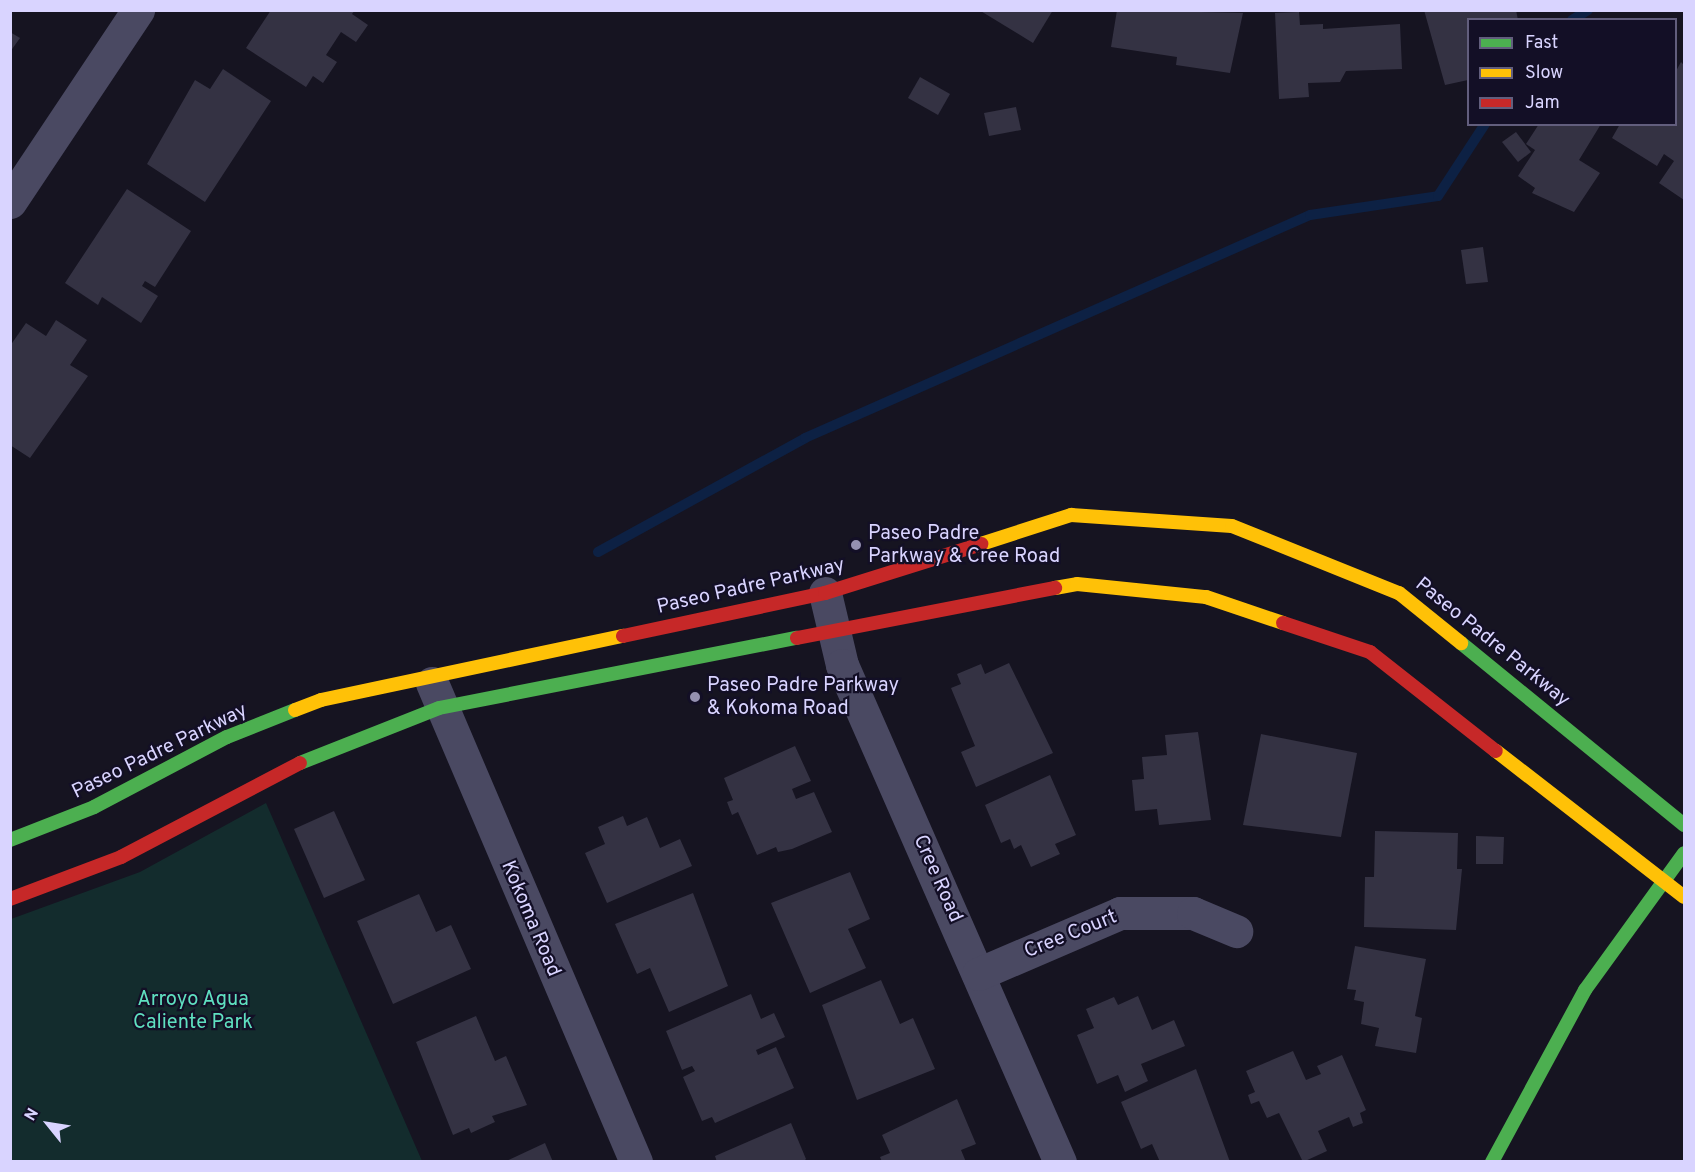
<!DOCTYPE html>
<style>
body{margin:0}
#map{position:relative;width:1695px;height:1172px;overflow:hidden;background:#161421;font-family:Overpass,sans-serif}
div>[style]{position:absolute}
.green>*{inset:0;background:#132c2d}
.stream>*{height:10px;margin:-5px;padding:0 5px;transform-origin:5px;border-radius:5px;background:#0d2144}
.building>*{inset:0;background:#343243}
.street>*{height:33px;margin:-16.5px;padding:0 16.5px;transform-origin:16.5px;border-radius:16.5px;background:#4a4962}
.fast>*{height:14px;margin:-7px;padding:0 7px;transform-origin:7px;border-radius:7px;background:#4caf50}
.slow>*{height:14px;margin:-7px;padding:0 7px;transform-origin:7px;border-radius:7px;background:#ffc107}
.jam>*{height:14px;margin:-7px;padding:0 7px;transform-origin:7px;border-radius:7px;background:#c62828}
.dots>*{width:16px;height:16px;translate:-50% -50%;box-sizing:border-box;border:3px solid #130f26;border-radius:50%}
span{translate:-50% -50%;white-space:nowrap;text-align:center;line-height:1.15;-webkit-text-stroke:4.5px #130f26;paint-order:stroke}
.poi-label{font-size:20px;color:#d9d4ff}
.left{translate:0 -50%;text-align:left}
.street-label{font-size:20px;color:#d9d4ff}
.park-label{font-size:20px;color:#5fe0c0}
.frame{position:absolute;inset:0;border:12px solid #d9d4ff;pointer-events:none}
.legend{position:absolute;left:1467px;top:18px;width:210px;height:108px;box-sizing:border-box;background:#130f26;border:2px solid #625e7d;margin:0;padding:8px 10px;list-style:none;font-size:18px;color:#d9d4ff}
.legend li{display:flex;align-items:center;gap:12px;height:30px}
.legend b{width:30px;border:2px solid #625e7d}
.north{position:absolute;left:18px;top:1094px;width:60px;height:60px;-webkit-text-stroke:4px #130f26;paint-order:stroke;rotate:300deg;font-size:16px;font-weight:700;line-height:24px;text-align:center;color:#d9d4ff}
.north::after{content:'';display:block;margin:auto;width:21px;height:27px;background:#d9d4ff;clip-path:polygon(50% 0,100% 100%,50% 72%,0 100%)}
</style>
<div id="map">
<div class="green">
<i style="clip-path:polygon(266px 803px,422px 1161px,11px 1161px,11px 919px,140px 872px)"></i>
</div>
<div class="stream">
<i style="left:1572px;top:20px;width:19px;rotate:-32deg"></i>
<i style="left:598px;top:552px;width:236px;rotate:-28.8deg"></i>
<i style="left:805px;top:438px;width:552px;rotate:-23.83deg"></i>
<i style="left:1310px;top:215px;width:129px;rotate:-8.4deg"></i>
<i style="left:1438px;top:196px;width:86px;rotate:-56.9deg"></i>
</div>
<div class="building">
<i style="clip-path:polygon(271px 10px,355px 10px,352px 14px,368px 25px,356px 42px,341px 32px,326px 55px,337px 62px,323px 83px,313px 76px,306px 87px,246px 48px)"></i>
<i style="clip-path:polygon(979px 10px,1053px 10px,1033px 43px)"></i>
<i style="clip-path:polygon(1117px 10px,1243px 13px,1230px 73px,1176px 65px,1177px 57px,1111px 47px)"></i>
<i style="clip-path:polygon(1424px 10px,1516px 10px,1518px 20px,1468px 20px,1468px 80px,1445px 85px)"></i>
<i style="clip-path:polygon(1299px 12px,1300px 25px,1323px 24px,1323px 29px,1400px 24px,1402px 69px,1346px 71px,1340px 82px,1308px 83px,1309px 97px,1279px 99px,1275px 13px)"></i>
<i style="clip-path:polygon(10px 32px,20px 38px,10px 52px)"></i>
<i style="clip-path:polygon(1681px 62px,1684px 65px,1684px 200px,1659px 183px,1674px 161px,1664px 154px,1657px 166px,1612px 138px,1620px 124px,1676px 124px,1676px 71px)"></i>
<i style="clip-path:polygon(223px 69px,271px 101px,205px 202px,147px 164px,195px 80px,210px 89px)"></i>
<i style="clip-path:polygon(920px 77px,950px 94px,938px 115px,908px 98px)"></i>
<i style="clip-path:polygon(1016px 107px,1021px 130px,989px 136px,984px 113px)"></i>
<i style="clip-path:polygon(1539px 124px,1601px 124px,1579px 160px,1600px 173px,1574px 212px,1532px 193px,1535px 188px,1518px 176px,1535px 150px,1526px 144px)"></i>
<i style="clip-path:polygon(1516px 132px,1531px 152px,1518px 162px,1502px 142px)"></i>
<i style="clip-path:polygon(127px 189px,191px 231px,155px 287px,145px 281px,142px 286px,158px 296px,141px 323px,102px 297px,98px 305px,65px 283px)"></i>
<i style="clip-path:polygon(1483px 247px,1488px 282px,1466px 284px,1461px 250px)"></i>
<i style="clip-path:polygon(56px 320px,87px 340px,70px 365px,88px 376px,30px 458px,10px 445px,10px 346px,26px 323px,46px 336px)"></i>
<i style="clip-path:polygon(1009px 663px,1053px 753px,976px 787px,961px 752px,975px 746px,951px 688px,961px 684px,957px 674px,981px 664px,985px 674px)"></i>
<i style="clip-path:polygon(1198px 732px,1211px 820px,1159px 825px,1157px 809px,1135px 811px,1132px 780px,1144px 779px,1142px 757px,1167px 755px,1165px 735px)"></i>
<i style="clip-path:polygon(1261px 734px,1357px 753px,1341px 837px,1243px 825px)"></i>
<i style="clip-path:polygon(795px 746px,811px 781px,792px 789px,796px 799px,814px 792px,832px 832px,792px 849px,778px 852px,776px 847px,757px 855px,738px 812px,732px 815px,727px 802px,733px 800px,724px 778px)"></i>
<i style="clip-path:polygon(1050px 775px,1076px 835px,1055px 844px,1060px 854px,1031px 867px,1021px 845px,1014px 849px,1010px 839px,1001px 843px,985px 805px)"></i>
<i style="clip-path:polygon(334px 811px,365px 880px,324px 898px,294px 829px)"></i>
<i style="clip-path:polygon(623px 816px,627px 826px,647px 817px,660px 848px,680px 839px,692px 866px,607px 903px,585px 853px,605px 844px,598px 827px)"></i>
<i style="clip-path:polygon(1375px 831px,1458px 833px,1457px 869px,1462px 869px,1456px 930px,1364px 927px,1365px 877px,1374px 877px)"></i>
<i style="clip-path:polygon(1476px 836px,1504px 837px,1503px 864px,1476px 864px)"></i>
<i style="clip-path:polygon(850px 872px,870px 919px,848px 929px,866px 968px,810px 993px,771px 903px)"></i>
<i style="clip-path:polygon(693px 893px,728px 986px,669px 1012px,650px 968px,637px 974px,615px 924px)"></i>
<i style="clip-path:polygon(419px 894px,436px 932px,451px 925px,471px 969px,393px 1004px,357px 921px)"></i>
<i style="clip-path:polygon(1355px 946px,1426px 959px,1415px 1016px,1422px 1018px,1416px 1053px,1375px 1046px,1379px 1028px,1361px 1024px,1364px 1002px,1354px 1000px,1356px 990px,1347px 989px)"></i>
<i style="clip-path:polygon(881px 980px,900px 1024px,913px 1018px,935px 1069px,857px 1100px,822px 1005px)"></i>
<i style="clip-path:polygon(751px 994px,761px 1019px,774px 1013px,785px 1037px,756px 1050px,758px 1055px,776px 1047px,794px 1088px,715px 1123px,712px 1117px,702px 1121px,683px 1077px,695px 1071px,692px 1066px,682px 1070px,666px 1031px)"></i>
<i style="clip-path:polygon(1138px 996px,1152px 1030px,1174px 1020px,1185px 1046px,1141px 1064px,1148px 1081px,1125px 1092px,1118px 1075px,1097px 1084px,1077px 1035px,1094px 1028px,1086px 1009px,1114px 997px,1118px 1005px)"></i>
<i style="clip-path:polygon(476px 1016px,495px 1061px,506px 1056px,527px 1105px,492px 1116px,495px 1122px,471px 1133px,469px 1128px,453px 1135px,416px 1042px)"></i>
<i style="clip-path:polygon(1293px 1051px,1306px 1080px,1321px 1074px,1317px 1066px,1342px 1055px,1366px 1110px,1360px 1113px,1363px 1123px,1353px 1127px,1349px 1117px,1318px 1131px,1327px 1151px,1303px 1162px,1279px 1113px,1267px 1118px,1259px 1101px,1251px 1104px,1248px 1095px,1255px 1092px,1246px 1071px)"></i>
<i style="clip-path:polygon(1196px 1069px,1230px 1162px,1160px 1162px,1152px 1144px,1141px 1149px,1121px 1102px)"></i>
<i style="clip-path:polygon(957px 1099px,976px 1144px,961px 1150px,966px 1162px,882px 1162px,880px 1157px,890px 1153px,882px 1135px)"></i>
<i style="clip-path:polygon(791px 1123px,806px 1159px,803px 1162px,717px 1162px,715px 1156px)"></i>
<i style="clip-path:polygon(545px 1143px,553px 1162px,504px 1162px)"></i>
</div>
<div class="street">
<i style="left:10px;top:202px;width:231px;rotate:-56.3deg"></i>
<i style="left:825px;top:593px;width:74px;rotate:76.7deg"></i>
<i style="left:842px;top:665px;width:543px;rotate:66.32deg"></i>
<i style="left:432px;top:683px;width:521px;rotate:66.93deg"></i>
<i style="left:978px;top:974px;width:155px;rotate:-23.2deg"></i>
<i style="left:1120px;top:913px;width:73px"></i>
<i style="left:1193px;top:913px;width:47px;rotate:22.7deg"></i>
</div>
<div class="fast">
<i style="left:1461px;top:643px;width:288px;rotate:39.2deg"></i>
<i style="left:300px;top:763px;width:149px;rotate:-21.6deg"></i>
<i style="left:439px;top:708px;width:365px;rotate:-11.1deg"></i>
<i style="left:10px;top:840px;width:90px;rotate:-21.4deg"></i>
<i style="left:94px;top:807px;width:150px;rotate:-27.8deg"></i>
<i style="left:227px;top:737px;width:73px;rotate:-21.7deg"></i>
<i style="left:1492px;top:1162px;width:196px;rotate:-61.6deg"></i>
<i style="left:1585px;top:990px;width:169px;rotate:-54.1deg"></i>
</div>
<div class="slow">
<i style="left:981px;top:544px;width:95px;rotate:-17.9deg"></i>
<i style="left:1071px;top:515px;width:161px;rotate:3.9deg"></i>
<i style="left:1232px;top:526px;width:180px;rotate:21.9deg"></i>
<i style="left:1399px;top:593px;width:80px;rotate:38.9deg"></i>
<i style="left:1055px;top:588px;width:22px;rotate:-10deg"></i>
<i style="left:1077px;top:584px;width:130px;rotate:5.8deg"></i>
<i style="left:1206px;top:597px;width:81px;rotate:18.7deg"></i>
<i style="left:295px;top:710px;width:28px;rotate:-21deg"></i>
<i style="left:321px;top:700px;width:309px;rotate:-12deg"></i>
<i style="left:1496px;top:751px;width:238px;rotate:37.8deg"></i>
</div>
<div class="jam">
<i style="left:1283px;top:623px;width:92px;rotate:18.4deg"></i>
<i style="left:1370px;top:652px;width:160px;rotate:38.2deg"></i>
<i style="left:623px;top:636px;width:207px;rotate:-12deg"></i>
<i style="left:825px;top:593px;width:164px;rotate:-17.4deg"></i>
<i style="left:797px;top:638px;width:263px;rotate:-11deg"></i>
<i style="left:10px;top:899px;width:119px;rotate:-20.7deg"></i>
<i style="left:121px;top:857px;width:202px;rotate:-27.7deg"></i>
</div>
<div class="dots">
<i style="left:856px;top:545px;background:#9591b1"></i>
<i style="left:695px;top:697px;background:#9591b1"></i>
</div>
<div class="poi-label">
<span class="left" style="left:868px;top:546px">Paseo Padre<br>Parkway &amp; Cree Road</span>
<span class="left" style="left:707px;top:698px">Paseo Padre Parkway<br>&amp; Kokoma Road</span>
</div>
<div class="street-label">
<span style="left:751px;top:587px;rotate:-13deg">Paseo Padre Parkway</span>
<span style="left:1492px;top:643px;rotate:39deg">Paseo Padre Parkway</span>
<span style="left:160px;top:752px;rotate:-26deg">Paseo Padre Parkway</span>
<span style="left:937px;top:879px;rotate:66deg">Cree Road</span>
<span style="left:530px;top:919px;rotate:67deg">Kokoma Road</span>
<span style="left:1071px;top:935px;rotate:-22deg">Cree Court</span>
</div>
<div class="park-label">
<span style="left:193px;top:1012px">Arroyo Agua<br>Caliente Park</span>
</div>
<div class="frame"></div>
<ul class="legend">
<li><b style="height:8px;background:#4caf50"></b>Fast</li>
<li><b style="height:8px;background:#ffc107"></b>Slow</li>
<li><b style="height:8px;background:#c62828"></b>Jam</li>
</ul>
<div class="north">N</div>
</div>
